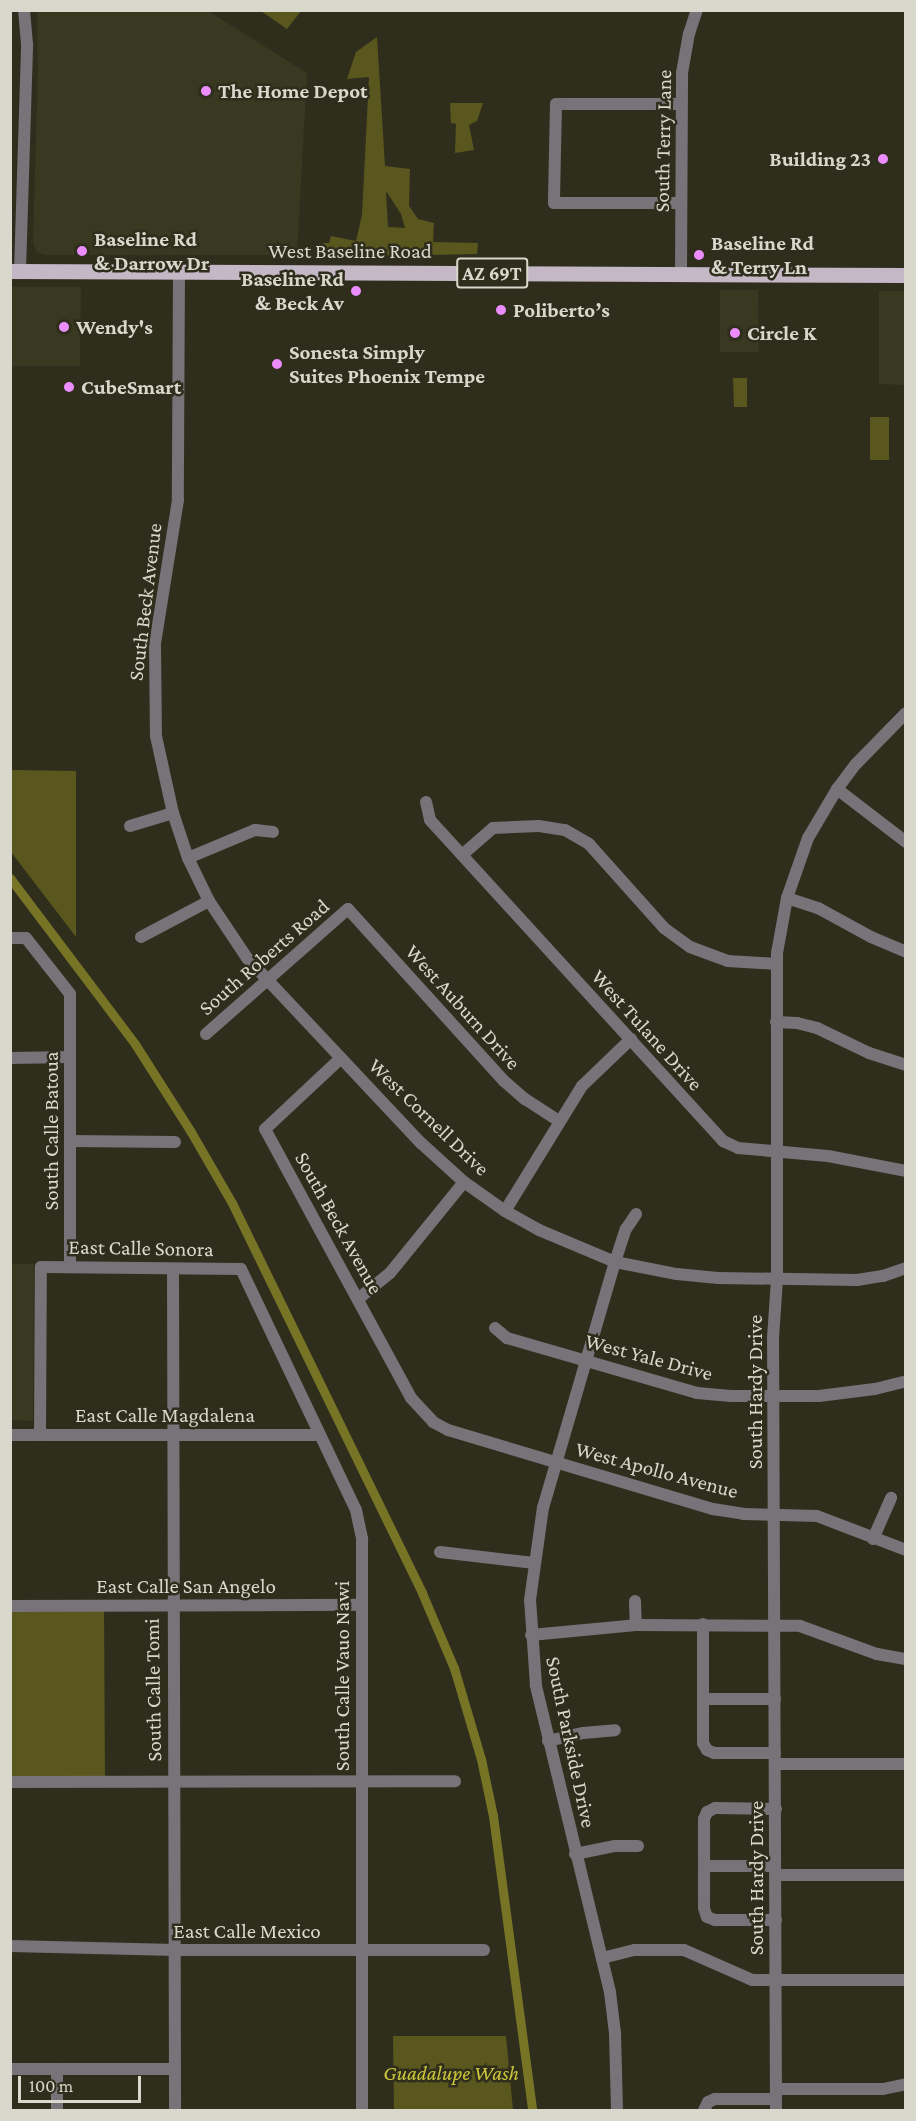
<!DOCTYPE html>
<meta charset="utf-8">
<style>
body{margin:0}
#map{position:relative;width:916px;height:2121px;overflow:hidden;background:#2f2e1d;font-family:"Crimson Pro",serif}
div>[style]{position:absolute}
.built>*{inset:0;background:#393820}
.green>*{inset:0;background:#59571d}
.canal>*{height:9px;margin:-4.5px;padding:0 4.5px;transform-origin:4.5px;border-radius:4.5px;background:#777426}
.minor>*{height:12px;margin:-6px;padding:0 6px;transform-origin:6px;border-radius:6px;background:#787279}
.major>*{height:15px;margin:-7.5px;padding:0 7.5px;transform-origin:7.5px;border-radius:7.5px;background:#c4b7c6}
.dots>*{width:16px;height:16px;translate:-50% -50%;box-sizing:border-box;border:3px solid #2f2e1d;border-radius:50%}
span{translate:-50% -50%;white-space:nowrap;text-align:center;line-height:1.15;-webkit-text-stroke:5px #2f2e1d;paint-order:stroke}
.shield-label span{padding:2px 4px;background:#2f2e1d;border:2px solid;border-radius:4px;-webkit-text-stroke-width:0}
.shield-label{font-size:20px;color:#d8d8cd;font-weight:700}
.poi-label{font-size:21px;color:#d8d8cd;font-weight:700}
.left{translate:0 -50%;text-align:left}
.right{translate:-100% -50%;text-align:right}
.street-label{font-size:21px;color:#d8d8cd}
.park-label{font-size:21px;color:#cbc53a;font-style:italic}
.frame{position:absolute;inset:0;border:12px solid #d8d8cd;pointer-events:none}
.scale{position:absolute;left:18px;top:2076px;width:123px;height:27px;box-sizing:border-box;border:3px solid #d8d8cd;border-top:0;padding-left:8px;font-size:18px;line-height:21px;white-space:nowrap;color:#d8d8cd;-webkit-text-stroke:4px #2f2e1d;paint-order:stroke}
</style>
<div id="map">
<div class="built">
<i style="clip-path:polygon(37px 11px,208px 11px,307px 73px,297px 255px,45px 255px,36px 252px,33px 242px,38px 67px)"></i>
<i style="clip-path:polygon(10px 287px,81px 287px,80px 366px,11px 366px)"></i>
<i style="clip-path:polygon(720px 290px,758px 290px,759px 352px,720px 352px)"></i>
<i style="clip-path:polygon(879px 291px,905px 291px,905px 385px,879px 384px)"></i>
<i style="clip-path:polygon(11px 1264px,34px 1264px,33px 1421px,11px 1420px)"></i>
</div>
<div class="green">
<i style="clip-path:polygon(261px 11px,301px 11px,287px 29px)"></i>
<i style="clip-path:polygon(evenodd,377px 37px,385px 166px,410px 169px,409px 206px,418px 219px,434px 223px,433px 242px,478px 243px,477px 254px,328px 257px,323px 243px,329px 243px,331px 236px,356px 241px,362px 215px,369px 77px,347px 79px,356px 52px,377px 37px,386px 191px,401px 214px,405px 228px,388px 227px,386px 191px)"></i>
<i style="clip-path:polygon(450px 103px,483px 103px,477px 121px,469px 125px,474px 150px,455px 153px,456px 124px,451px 123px)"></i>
<i style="clip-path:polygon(733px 378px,747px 378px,747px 407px,734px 407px)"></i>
<i style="clip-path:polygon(870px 417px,889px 417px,889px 460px,870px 460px)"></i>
<i style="clip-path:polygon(11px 770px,76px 771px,76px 937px,11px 852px)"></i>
<i style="clip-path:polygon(10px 1606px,104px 1606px,105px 1782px,11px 1782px)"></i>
<i style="clip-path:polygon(393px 2036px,506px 2036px,513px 2110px,394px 2110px)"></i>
</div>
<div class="canal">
<i style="left:10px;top:878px;width:208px;rotate:53deg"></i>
<i style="left:135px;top:1044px;width:104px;rotate:57.5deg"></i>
<i style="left:191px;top:1132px;width:82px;rotate:60deg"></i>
<i style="left:232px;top:1203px;width:434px;rotate:64deg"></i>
<i style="left:422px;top:1593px;width:82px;rotate:66.9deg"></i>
<i style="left:454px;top:1668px;width:95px;rotate:73.5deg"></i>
<i style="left:481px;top:1759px;width:58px;rotate:78.1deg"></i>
<i style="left:493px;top:1816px;width:297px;rotate:82.4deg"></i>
</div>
<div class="minor">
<i style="left:681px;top:104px;width:125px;rotate:180deg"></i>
<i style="left:556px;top:104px;width:99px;rotate:91.2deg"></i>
<i style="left:554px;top:203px;width:127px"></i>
<i style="left:20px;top:271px;width:227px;rotate:-88.2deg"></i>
<i style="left:27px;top:44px;width:34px;rotate:-95deg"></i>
<i style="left:179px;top:271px;width:229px;rotate:90.3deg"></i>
<i style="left:178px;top:500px;width:146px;rotate:99.1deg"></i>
<i style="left:155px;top:644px;width:92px;rotate:89.4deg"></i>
<i style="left:156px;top:736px;width:79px;rotate:77.6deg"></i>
<i style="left:173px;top:813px;width:47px;rotate:71.6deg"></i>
<i style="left:188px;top:858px;width:48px;rotate:64deg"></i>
<i style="left:209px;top:901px;width:69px;rotate:56.3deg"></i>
<i style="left:247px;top:958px;width:254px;rotate:46.8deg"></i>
<i style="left:421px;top:1143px;width:58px;rotate:42.2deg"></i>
<i style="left:464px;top:1182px;width:50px;rotate:35.3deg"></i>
<i style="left:505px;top:1211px;width:39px;rotate:29deg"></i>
<i style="left:539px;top:1230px;width:82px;rotate:22.8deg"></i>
<i style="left:615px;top:1262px;width:63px;rotate:11deg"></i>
<i style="left:677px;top:1274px;width:41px;rotate:5.6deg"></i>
<i style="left:718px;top:1278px;width:139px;rotate:0.8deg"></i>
<i style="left:857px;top:1280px;width:26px;rotate:-9deg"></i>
<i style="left:883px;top:1276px;width:24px;rotate:-19deg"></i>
<i style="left:681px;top:274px;width:201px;rotate:-89.7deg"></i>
<i style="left:682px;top:73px;width:40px;rotate:-80deg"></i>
<i style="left:689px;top:34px;width:25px;rotate:-72deg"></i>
<i style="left:837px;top:789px;width:87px;rotate:37.5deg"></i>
<i style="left:426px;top:802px;width:18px;rotate:77deg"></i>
<i style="left:430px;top:820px;width:435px;rotate:47.6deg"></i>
<i style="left:723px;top:1141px;width:17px;rotate:25deg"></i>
<i style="left:738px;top:1148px;width:90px;rotate:5.1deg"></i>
<i style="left:828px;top:1156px;width:79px;rotate:10.9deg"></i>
<i style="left:130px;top:826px;width:45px;rotate:-16.8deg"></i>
<i style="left:462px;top:855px;width:41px;rotate:-41.1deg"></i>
<i style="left:493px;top:828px;width:46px;rotate:-2.5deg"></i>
<i style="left:539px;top:826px;width:26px;rotate:9deg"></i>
<i style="left:565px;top:830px;width:28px;rotate:30deg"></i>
<i style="left:589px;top:844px;width:113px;rotate:48.2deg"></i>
<i style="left:664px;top:928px;width:32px;rotate:36deg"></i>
<i style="left:690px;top:947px;width:40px;rotate:20.2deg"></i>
<i style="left:728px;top:961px;width:49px;rotate:3.5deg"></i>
<i style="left:188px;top:858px;width:73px;rotate:-22.7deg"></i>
<i style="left:255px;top:830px;width:18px;rotate:6deg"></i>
<i style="left:787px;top:898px;width:33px;rotate:18deg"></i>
<i style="left:818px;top:908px;width:60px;rotate:28.7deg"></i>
<i style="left:871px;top:937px;width:38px;rotate:23deg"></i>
<i style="left:141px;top:937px;width:77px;rotate:-27.9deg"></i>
<i style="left:10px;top:938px;width:16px"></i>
<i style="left:26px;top:938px;width:71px;rotate:51.8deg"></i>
<i style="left:70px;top:994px;width:273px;rotate:90deg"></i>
<i style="left:776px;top:1022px;width:21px;rotate:3deg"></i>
<i style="left:797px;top:1023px;width:21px;rotate:14deg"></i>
<i style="left:817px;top:1028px;width:58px;rotate:25.7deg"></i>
<i style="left:869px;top:1053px;width:39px;rotate:18deg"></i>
<i style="left:206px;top:1034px;width:189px;rotate:-41.4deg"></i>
<i style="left:348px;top:909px;width:232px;rotate:47.8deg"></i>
<i style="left:504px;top:1081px;width:28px;rotate:41deg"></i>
<i style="left:525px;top:1099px;width:40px;rotate:32.9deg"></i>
<i style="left:10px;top:1058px;width:60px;rotate:-1deg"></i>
<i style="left:341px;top:1058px;width:104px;rotate:136.9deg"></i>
<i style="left:265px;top:1129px;width:306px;rotate:61.5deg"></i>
<i style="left:411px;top:1398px;width:33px;rotate:47deg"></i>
<i style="left:433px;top:1422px;width:17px;rotate:28deg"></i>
<i style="left:448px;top:1430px;width:277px;rotate:16.6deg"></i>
<i style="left:713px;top:1509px;width:30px;rotate:9deg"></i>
<i style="left:743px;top:1514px;width:74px;rotate:1.5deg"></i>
<i style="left:817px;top:1516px;width:95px;rotate:20.9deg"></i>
<i style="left:70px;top:1141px;width:105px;rotate:0.5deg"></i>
<i style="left:505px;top:1211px;width:147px;rotate:-58.4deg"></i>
<i style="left:582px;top:1086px;width:68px;rotate:-43.8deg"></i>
<i style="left:173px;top:1269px;width:841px;rotate:89.86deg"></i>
<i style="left:358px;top:1299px;width:41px;rotate:-39.1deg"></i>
<i style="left:390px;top:1273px;width:117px;rotate:-50.9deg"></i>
<i style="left:495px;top:1328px;width:16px;rotate:40deg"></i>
<i style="left:507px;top:1338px;width:198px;rotate:16.1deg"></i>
<i style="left:697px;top:1393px;width:34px;rotate:5deg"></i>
<i style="left:731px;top:1396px;width:88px"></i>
<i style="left:819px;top:1396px;width:56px;rotate:-7.1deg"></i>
<i style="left:875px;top:1389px;width:32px;rotate:-14deg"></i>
<i style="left:10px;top:1435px;width:310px"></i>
<i style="left:40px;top:1435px;width:168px;rotate:-89.7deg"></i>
<i style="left:41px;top:1267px;width:200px;rotate:0.6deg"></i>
<i style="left:241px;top:1269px;width:267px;rotate:64.5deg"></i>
<i style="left:356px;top:1510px;width:30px;rotate:78deg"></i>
<i style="left:362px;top:1539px;width:571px;rotate:90deg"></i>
<i style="left:873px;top:1539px;width:45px;rotate:-66.3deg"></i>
<i style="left:440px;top:1552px;width:95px;rotate:6.7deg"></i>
<i style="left:635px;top:1601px;width:24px;rotate:88deg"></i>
<i style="left:10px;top:1606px;width:351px;rotate:-0.2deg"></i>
<i style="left:703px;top:1624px;width:119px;rotate:90deg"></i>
<i style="left:703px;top:1743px;width:8px;rotate:60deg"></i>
<i style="left:707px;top:1750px;width:8px;rotate:23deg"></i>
<i style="left:714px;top:1753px;width:61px"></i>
<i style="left:531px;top:1635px;width:105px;rotate:-5.4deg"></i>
<i style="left:636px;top:1625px;width:164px;rotate:0.3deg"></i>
<i style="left:800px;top:1626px;width:82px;rotate:20deg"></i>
<i style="left:877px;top:1654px;width:29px;rotate:10deg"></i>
<i style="left:704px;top:1699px;width:71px"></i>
<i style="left:548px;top:1741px;width:36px;rotate:-13deg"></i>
<i style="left:583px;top:1733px;width:32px;rotate:-5deg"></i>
<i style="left:775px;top:1764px;width:131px"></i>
<i style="left:10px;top:1782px;width:445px;rotate:-0.1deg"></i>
<i style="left:776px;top:1809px;width:61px;rotate:-179.1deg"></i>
<i style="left:715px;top:1808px;width:9px;rotate:153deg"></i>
<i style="left:707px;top:1812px;width:8px;rotate:113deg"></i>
<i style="left:704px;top:1819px;width:89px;rotate:90deg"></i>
<i style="left:704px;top:1908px;width:9px;rotate:72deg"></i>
<i style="left:707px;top:1917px;width:9px;rotate:21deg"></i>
<i style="left:715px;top:1920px;width:61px"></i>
<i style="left:575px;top:1854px;width:41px;rotate:-11.3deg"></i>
<i style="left:615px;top:1846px;width:23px"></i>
<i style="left:704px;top:1866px;width:71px"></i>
<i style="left:776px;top:1875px;width:130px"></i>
<i style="left:10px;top:1946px;width:165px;rotate:1.4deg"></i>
<i style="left:175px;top:1950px;width:309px"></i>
<i style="left:602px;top:1958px;width:34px;rotate:-14deg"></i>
<i style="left:635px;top:1950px;width:49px"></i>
<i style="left:684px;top:1950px;width:74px;rotate:23.8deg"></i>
<i style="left:752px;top:1980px;width:154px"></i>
<i style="left:10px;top:2069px;width:165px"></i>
<i style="left:776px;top:2089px;width:107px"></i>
<i style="left:883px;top:2089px;width:24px;rotate:-12deg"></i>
<i style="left:57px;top:2110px;width:41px;rotate:-90deg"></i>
<i style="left:617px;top:2110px;width:77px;rotate:-91.5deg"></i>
<i style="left:615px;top:2033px;width:41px;rotate:-97deg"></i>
<i style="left:610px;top:1992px;width:316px;rotate:-103.6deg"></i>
<i style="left:536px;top:1685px;width:85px;rotate:-94deg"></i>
<i style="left:530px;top:1600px;width:93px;rotate:-82deg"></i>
<i style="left:543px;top:1508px;width:256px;rotate:-73.7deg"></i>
<i style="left:615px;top:1262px;width:35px;rotate:-72deg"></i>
<i style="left:626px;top:1229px;width:18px;rotate:-56deg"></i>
<i style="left:704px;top:2110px;width:9px;rotate:-63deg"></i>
<i style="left:708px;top:2102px;width:8px;rotate:-23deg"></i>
<i style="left:715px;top:2099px;width:61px"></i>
<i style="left:776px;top:2110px;width:772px;rotate:-90.22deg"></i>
<i style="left:773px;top:1338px;width:59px;rotate:-86.1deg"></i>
<i style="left:777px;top:1279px;width:326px;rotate:-90deg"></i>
<i style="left:777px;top:953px;width:56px;rotate:-79.7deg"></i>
<i style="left:787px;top:898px;width:64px;rotate:-70.7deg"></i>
<i style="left:808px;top:838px;width:57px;rotate:-59.4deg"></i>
<i style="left:837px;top:789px;width:31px;rotate:-53deg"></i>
<i style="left:856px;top:764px;width:71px;rotate:-45.6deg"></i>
</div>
<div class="major">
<i style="left:10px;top:271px;width:896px;rotate:0.26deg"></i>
</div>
<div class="dots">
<i style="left:206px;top:91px;background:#eb8dfc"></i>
<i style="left:883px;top:159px;background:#eb8dfc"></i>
<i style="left:82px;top:251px;background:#eb8dfc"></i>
<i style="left:699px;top:255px;background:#eb8dfc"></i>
<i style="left:356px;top:291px;background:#eb8dfc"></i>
<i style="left:501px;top:310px;background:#eb8dfc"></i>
<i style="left:64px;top:327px;background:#eb8dfc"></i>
<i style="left:735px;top:333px;background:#eb8dfc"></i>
<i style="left:277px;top:364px;background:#eb8dfc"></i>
<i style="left:69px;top:387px;background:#eb8dfc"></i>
</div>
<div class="shield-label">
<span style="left:492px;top:273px">AZ 69T</span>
</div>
<div class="poi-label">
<span class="left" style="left:218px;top:91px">The Home Depot</span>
<span class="right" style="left:871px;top:159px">Building 23</span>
<span class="left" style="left:94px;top:251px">Baseline Rd<br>&amp; Darrow Dr</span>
<span class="left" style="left:711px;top:255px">Baseline Rd<br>&amp; Terry Ln</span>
<span class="right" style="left:344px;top:291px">Baseline Rd<br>&amp; Beck Av</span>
<span class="left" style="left:513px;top:310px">Poliberto’s</span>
<span class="left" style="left:76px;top:327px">Wendy's</span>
<span class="left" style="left:747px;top:333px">Circle K</span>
<span class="left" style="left:289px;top:364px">Sonesta Simply<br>Suites Phoenix Tempe</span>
<span class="left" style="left:81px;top:387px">CubeSmart</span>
</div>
<div class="street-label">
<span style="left:663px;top:141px;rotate:-89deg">South Terry Lane</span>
<span style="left:350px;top:251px">West Baseline Road</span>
<span style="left:145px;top:602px;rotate:-83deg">South Beck Avenue</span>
<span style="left:264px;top:957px;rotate:-41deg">South Roberts Road</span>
<span style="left:463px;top:1007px;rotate:48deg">West Auburn Drive</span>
<span style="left:647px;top:1030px;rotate:48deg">West Tulane Drive</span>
<span style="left:429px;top:1117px;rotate:44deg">West Cornell Drive</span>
<span style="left:51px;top:1131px;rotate:-90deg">South Calle Batoua</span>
<span style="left:339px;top:1223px;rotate:61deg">South Beck Avenue</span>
<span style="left:141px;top:1248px;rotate:1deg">East Calle Sonora</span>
<span style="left:649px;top:1357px;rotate:15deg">West Yale Drive</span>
<span style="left:755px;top:1392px;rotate:-90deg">South Hardy Drive</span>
<span style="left:165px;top:1415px">East Calle Magdalena</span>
<span style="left:657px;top:1470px;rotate:15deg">West Apollo Avenue</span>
<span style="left:186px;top:1586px">East Calle San Angelo</span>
<span style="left:342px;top:1676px;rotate:-90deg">South Calle Vauo Nawi</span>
<span style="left:153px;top:1690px;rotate:-91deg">South Calle Tomi</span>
<span style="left:571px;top:1742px;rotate:78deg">South Parkside Drive</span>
<span style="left:756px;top:1878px;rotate:-90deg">South Hardy Drive</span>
<span style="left:247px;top:1931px">East Calle Mexico</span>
</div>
<div class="park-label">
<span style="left:451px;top:2073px">Guadalupe Wash</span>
</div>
<div class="frame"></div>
<div class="scale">100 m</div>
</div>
